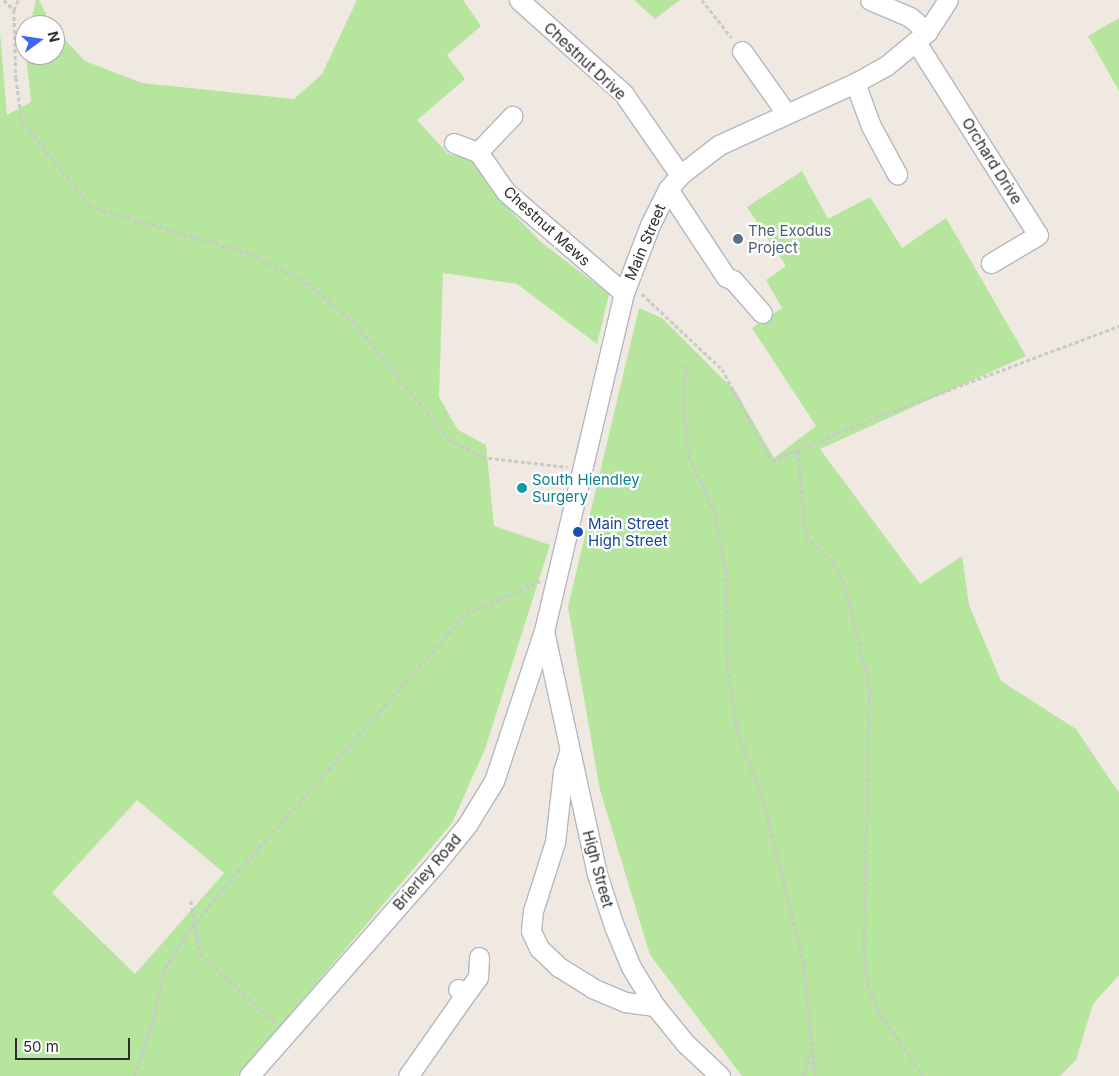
<!DOCTYPE html>
<style>
body{margin:0}
#map{position:relative;width:1119px;height:1076px;overflow:hidden;background:#efe9e1;font-family:Inter,sans-serif}
div>[style]{position:absolute}
.green>*{inset:0;background:#b6e59e}
.path>*{height:2.5px;margin-top:-1.25px;transform-origin:0;background:repeating-linear-gradient(90deg,#c9c9c9 0 4px,transparent 0 6.5px)}
.roads{filter:drop-shadow(1px 0 #b4b7c1) drop-shadow(-1px 0 #b4b7c1) drop-shadow(0 1px #b4b7c1) drop-shadow(0 -1px #b4b7c1)}
.minor>*{height:19px;margin:-9.5px;padding:0 9.5px;transform-origin:9.5px;border-radius:9.5px;background:#fff}
.dots>*{width:14px;height:14px;translate:-50% -50%;box-sizing:border-box;border:2px solid #fff;border-radius:50%}
span{translate:-50% -50%;white-space:nowrap;text-align:center;line-height:1.15;-webkit-text-stroke:4.5px #fff;paint-order:stroke}
.street-label{font-size:15px;color:#2e2e2e}
.service-label{font-size:15px;color:#4e5e75}
.left{translate:0 -50%;text-align:left}
.culture-label{font-size:15px;color:#0d838f}
.transit-label{font-size:15px;color:#164399}
.north{position:absolute;left:15px;top:15px;width:50px;height:50px;box-sizing:border-box;background:#fff;border:1px solid #ababab;border-radius:50%;rotate:76deg;font-size:14px;font-weight:700;line-height:20px;text-align:center;color:#2e2e2e}
.north::after{content:'';display:block;margin:auto;width:18px;height:22px;background:#4264fb;clip-path:polygon(50% 0,100% 100%,50% 72%,0 100%)}
.scale{position:absolute;left:15px;top:1038px;width:115px;height:22px;box-sizing:border-box;border:2px solid #2e2e2e;border-top:0;padding-left:6px;font-size:15px;line-height:18px;white-space:nowrap;color:#2e2e2e;-webkit-text-stroke:4px #fff;paint-order:stroke}
</style>
<div id="map">
<div class="green">
<i style="clip-path:polygon(36px 0,39px 0,51px 25px,30px 25px)"></i>
<i style="clip-path:polygon(evenodd,357px 0,463px 0,481px 26px,447px 55px,465px 79px,417px 120px,448px 154px,469px 158px,499px 199px,541px 242px,609px 294px,597px 344px,517px 284px,443px 273px,439px 397px,458px 430px,486px 445px,494px 526px,550px 545px,485px 749px,452px 823px,238px 1076px,0 1076px,0 33px,7px 115px,31px 102px,26px 55px,55px 55px,55px 29px,85px 61px,142px 83px,294px 99px,322px 74px,357px 0,137px 800px,224px 873px,135px 974px,52px 893px,137px 800px)"></i>
<i style="clip-path:polygon(634px 0,680px 0,655px 19px)"></i>
<i style="clip-path:polygon(1119px 18px,1119px 91px,1088px 36px)"></i>
<i style="clip-path:polygon(802px 171px,828px 219px,870px 197px,902px 248px,946px 218px,1026px 356px,820px 449px,920px 584px,962px 556px,969px 605px,1001px 681px,1076px 729px,1119px 793px,1119px 975px,1093px 1004px,1076px 1060px,1060px 1076px,742px 1076px,650px 955px,600px 790px,568px 607px,639px 308px,662px 318px,736px 392px,774px 458px,816px 426px,752px 328px,782px 308px,766px 280px,786px 266px,747px 207px)"></i>
</div>
<div class="path">
<i style="left:4px;top:0;width:14px;rotate:45deg"></i>
<i style="left:14px;top:10px;width:68px;rotate:88.3deg"></i>
<i style="left:16px;top:78px;width:43px;rotate:82.1deg"></i>
<i style="left:22px;top:121px;width:109px;rotate:51.3deg"></i>
<i style="left:90px;top:206px;width:168px;rotate:16.6deg"></i>
<i style="left:251px;top:254px;width:63px;rotate:27.4deg"></i>
<i style="left:307px;top:283px;width:60px;rotate:39.6deg"></i>
<i style="left:353px;top:321px;width:152px;rotate:50.9deg"></i>
<i style="left:449px;top:439px;width:38px;rotate:29deg"></i>
<i style="left:482px;top:457px;width:86px;rotate:6.7deg"></i>
<i style="left:702px;top:0;width:48px;rotate:51.7deg"></i>
<i style="left:14px;top:10px;width:11px;rotate:-68deg"></i>
<i style="left:642px;top:294px;width:110px;rotate:43.2deg"></i>
<i style="left:722px;top:369px;width:105px;rotate:61.5deg"></i>
<i style="left:772px;top:461px;width:111px;rotate:-22.9deg"></i>
<i style="left:874px;top:418px;width:262px;rotate:-20.6deg"></i>
<i style="left:686px;top:365px;width:45px;rotate:92.5deg"></i>
<i style="left:684px;top:410px;width:46px;rotate:83.8deg"></i>
<i style="left:689px;top:456px;width:62px;rotate:65.1deg"></i>
<i style="left:715px;top:512px;width:60px;rotate:79.4deg"></i>
<i style="left:726px;top:571px;width:90px;rotate:89.4deg"></i>
<i style="left:727px;top:661px;width:70px;rotate:81.8deg"></i>
<i style="left:737px;top:730px;width:77px;rotate:69.4deg"></i>
<i style="left:764px;top:802px;width:167px;rotate:76.1deg"></i>
<i style="left:804px;top:964px;width:113px;rotate:84.4deg"></i>
<i style="left:798px;top:451px;width:86px;rotate:84.7deg"></i>
<i style="left:806px;top:537px;width:38px;rotate:42deg"></i>
<i style="left:834px;top:562px;width:25px;rotate:64deg"></i>
<i style="left:845px;top:585px;width:105px;rotate:76.2deg"></i>
<i style="left:870px;top:687px;width:263px;rotate:91.3deg"></i>
<i style="left:864px;top:950px;width:34px;rotate:83deg"></i>
<i style="left:868px;top:984px;width:28px;rotate:69deg"></i>
<i style="left:878px;top:1010px;width:80px;rotate:55.7deg"></i>
<i style="left:191px;top:901px;width:54px;rotate:80.4deg"></i>
<i style="left:200px;top:954px;width:100px;rotate:42.2deg"></i>
<i style="left:134px;top:1076px;width:60px;rotate:-71.6deg"></i>
<i style="left:153px;top:1019px;width:52px;rotate:-76.8deg"></i>
<i style="left:165px;top:968px;width:36px;rotate:-58deg"></i>
<i style="left:184px;top:937px;width:77px;rotate:-50.8deg"></i>
<i style="left:233px;top:877px;width:351px;rotate:-48.5deg"></i>
<i style="left:466px;top:614px;width:81px;rotate:-24deg"></i>
<i style="left:803px;top:1076px;width:27px;rotate:-73deg"></i>
</div>
<div class="roads">
<div class="minor">
<i style="left:519px;top:0;width:140px;rotate:41.8deg"></i>
<i style="left:623px;top:93px;width:100px;rotate:55.2deg"></i>
<i style="left:870px;top:0;width:43px;rotate:23deg"></i>
<i style="left:910px;top:17px;width:23px;rotate:41deg"></i>
<i style="left:916px;top:42px;width:228px;rotate:57.7deg"></i>
<i style="left:1038px;top:235px;width:55px;rotate:149.2deg"></i>
<i style="left:742px;top:51px;width:76px;rotate:54.6deg"></i>
<i style="left:855px;top:83px;width:46px;rotate:69.6deg"></i>
<i style="left:871px;top:126px;width:55px;rotate:61.6deg"></i>
<i style="left:454px;top:143px;width:26px;rotate:21deg"></i>
<i style="left:478px;top:152px;width:50px;rotate:-46.6deg"></i>
<i style="left:478px;top:152px;width:49px;rotate:55deg"></i>
<i style="left:506px;top:192px;width:155px;rotate:40.6deg"></i>
<i style="left:668px;top:189px;width:105px;rotate:56.6deg"></i>
<i style="left:726px;top:277px;width:8px;rotate:23deg"></i>
<i style="left:733px;top:280px;width:44px;rotate:48.7deg"></i>
<i style="left:544px;top:631px;width:249px;rotate:77.7deg"></i>
<i style="left:597px;top:874px;width:55px;rotate:71.9deg"></i>
<i style="left:614px;top:926px;width:44px;rotate:67.5deg"></i>
<i style="left:631px;top:967px;width:46px;rotate:58.4deg"></i>
<i style="left:655px;top:1006px;width:48px;rotate:51deg"></i>
<i style="left:685px;top:1043px;width:48px;rotate:43.3deg"></i>
<i style="left:569px;top:752px;width:21px;rotate:107deg"></i>
<i style="left:563px;top:772px;width:70px;rotate:96.5deg"></i>
<i style="left:555px;top:842px;width:72px;rotate:107.7deg"></i>
<i style="left:533px;top:911px;width:20px;rotate:96deg"></i>
<i style="left:531px;top:931px;width:19px;rotate:65deg"></i>
<i style="left:539px;top:948px;width:28px;rotate:44deg"></i>
<i style="left:559px;top:967px;width:39px;rotate:32deg"></i>
<i style="left:592px;top:988px;width:36px;rotate:23deg"></i>
<i style="left:625px;top:1002px;width:30px;rotate:8deg"></i>
<i style="left:465px;top:995px;width:22px;rotate:-54deg"></i>
<i style="left:478px;top:977px;width:20px;rotate:-87deg"></i>
<i style="left:249px;top:1076px;width:285px;rotate:-48.7deg"></i>
<i style="left:437px;top:862px;width:48px;rotate:-51deg"></i>
<i style="left:467px;top:825px;width:52px;rotate:-58.5deg"></i>
<i style="left:494px;top:781px;width:158px;rotate:-71.6deg"></i>
<i style="left:544px;top:631px;width:347px;rotate:-76.7deg"></i>
<i style="left:624px;top:293px;width:73px;rotate:-69.1deg"></i>
<i style="left:650px;top:225px;width:40px;rotate:-63.4deg"></i>
<i style="left:668px;top:189px;width:18px;rotate:-49deg"></i>
<i style="left:680px;top:175px;width:49px;rotate:-37.6deg"></i>
<i style="left:719px;top:145px;width:149px;rotate:-24.5deg"></i>
<i style="left:855px;top:83px;width:35px;rotate:-29deg"></i>
<i style="left:886px;top:66px;width:53px;rotate:-39.7deg"></i>
<i style="left:927px;top:32px;width:38px;rotate:-57deg"></i>
<i style="left:408px;top:1076px;width:99px;rotate:-54.9deg"></i>
<i style="left:465px;top:995px;width:9px;rotate:-139deg"></i>
</div>
</div>
<div class="dots">
<i style="left:738px;top:239px;background:#5c6f8a"></i>
<i style="left:522px;top:488px;background:#0f9aa8"></i>
<i style="left:578px;top:532px;background:#1a4fb4"></i>
</div>
<div class="street-label">
<span style="left:585px;top:61px;rotate:43deg">Chestnut Drive</span>
<span style="left:992px;top:161px;rotate:58deg">Orchard Drive</span>
<span style="left:547px;top:226px;rotate:42deg">Chestnut Mews</span>
<span style="left:645px;top:242px;rotate:-67deg">Main Street</span>
<span style="left:598px;top:869px;rotate:75deg">High Street</span>
<span style="left:427px;top:872px;rotate:-49deg">Brierley Road</span>
</div>
<div class="service-label">
<span class="left" style="left:748px;top:239px">The Exodus<br>Project</span>
</div>
<div class="culture-label">
<span class="left" style="left:532px;top:488px">South Hiendley<br>Surgery</span>
</div>
<div class="transit-label">
<span class="left" style="left:588px;top:532px">Main Street<br>High Street</span>
</div>
<div class="north">N</div>
<div class="scale">50 m</div>
</div>
